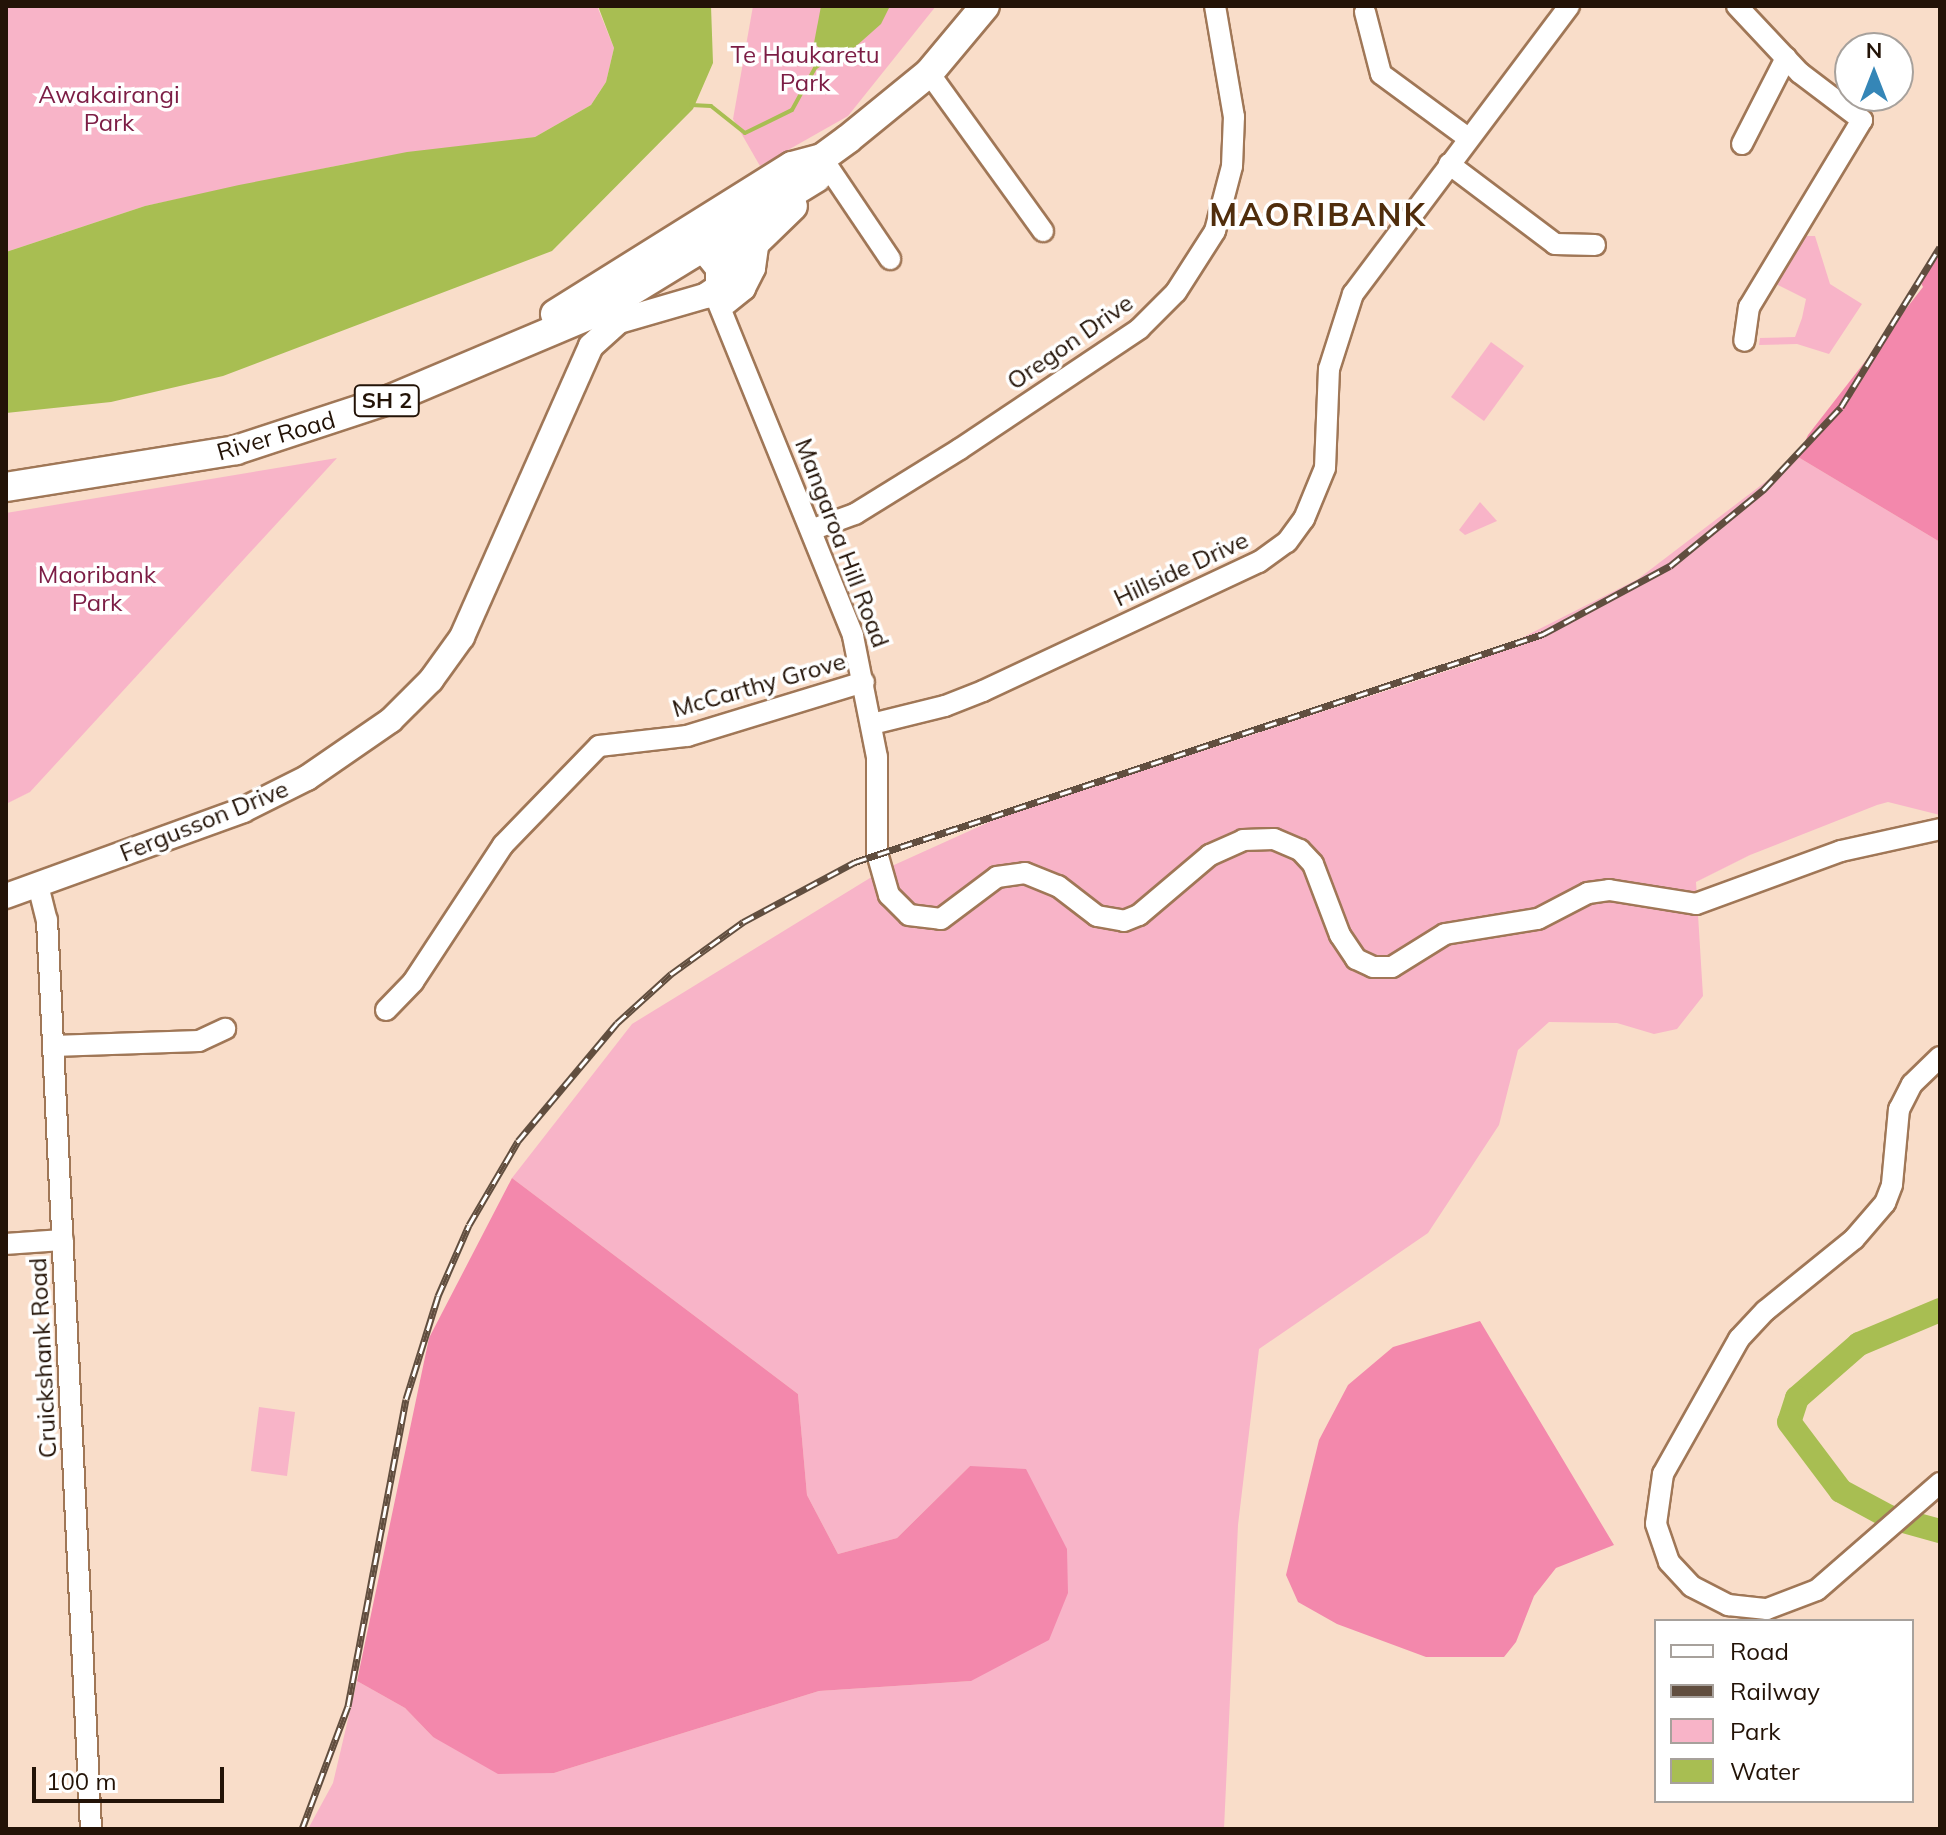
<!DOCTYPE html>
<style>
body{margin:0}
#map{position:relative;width:1946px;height:1835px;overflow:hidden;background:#f9ddc9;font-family:Mulish,sans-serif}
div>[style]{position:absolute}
.green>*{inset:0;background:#f8b4c8}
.forest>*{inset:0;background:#f388ac}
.water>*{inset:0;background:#a8be52}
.stream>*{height:4px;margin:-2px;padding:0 2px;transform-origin:2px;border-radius:2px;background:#a8be52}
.river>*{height:24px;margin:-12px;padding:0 12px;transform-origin:12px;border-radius:12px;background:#a8be52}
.roads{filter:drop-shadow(2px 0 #a07757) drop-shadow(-2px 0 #a07757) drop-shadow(0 2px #a07757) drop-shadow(0 -2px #a07757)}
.minor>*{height:20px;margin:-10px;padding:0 10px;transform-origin:10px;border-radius:10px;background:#fff}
.major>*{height:24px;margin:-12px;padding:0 12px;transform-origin:12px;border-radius:12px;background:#fff}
.highway>*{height:28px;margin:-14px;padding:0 14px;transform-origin:14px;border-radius:14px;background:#fff}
.rail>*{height:7px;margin-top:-3.5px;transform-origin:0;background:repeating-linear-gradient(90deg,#fff 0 12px,#614e3f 0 24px);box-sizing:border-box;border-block:2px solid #614e3f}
span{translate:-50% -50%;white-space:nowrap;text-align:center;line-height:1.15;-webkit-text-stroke:7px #fff;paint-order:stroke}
.shield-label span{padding:2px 6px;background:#fff;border:2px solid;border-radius:6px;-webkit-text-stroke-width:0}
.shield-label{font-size:22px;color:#231307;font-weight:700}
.park-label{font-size:24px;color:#7c1d45}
.street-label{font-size:24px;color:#231307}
.district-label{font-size:32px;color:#502d0c;font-weight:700;letter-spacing:2px}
.frame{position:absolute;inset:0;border:8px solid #231307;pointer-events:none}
.legend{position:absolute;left:1654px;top:1619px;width:260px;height:184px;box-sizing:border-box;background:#fff;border:2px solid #a7a19c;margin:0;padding:10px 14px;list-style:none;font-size:24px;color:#231307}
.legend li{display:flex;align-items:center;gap:16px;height:40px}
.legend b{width:40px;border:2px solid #a7a19c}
.north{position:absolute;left:1834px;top:32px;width:80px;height:80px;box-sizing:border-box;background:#fff;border:2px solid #a7a19c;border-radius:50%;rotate:0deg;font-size:22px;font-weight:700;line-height:32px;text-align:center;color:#231307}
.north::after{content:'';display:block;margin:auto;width:28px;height:36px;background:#3586b7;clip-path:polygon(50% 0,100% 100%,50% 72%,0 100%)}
.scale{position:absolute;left:32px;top:1767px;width:192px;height:36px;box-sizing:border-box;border:4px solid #231307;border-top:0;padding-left:10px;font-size:24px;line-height:28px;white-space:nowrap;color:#231307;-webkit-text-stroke:6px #fff;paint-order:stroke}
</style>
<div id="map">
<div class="green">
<i style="clip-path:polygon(6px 6px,597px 6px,614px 48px,606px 82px,591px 105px,535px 137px,350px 163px,145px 206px,6px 252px)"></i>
<i style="clip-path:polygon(753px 6px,936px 6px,848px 116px,760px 166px,733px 119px)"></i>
<i style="clip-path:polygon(1800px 236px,1815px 236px,1830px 284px,1862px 304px,1829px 354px,1797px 344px,1759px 345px,1760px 338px,1795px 337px,1802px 318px,1806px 299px,1772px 282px)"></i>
<i style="clip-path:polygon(1491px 342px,1524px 366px,1484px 421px,1451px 397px)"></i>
<i style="clip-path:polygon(1798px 457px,1940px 542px,1940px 815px,1888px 802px,1877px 805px,1750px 855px,1696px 882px,1703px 996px,1677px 1029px,1654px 1034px,1617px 1023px,1549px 1022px,1518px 1050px,1499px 1125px,1428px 1233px,1259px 1349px,1238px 1525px,1224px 1829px,308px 1829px,333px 1783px,357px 1681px,405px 1708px,433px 1737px,554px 1773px,819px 1691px,971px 1681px,970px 1466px,897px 1538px,838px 1554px,807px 1495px,798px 1394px,512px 1178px,632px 1024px,883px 870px,998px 818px,1474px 662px,1638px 579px)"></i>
<i style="clip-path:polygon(337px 458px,30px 792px,6px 804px,6px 513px)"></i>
<i style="clip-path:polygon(1480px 502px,1497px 521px,1465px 535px,1459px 530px)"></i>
<i style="clip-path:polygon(259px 1407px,295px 1412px,287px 1476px,251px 1471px)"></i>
</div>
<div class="forest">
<i style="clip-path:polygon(1940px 249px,1940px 542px,1798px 457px,1808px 435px,1923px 287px,1919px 279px)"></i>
<i style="clip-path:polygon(512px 1178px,798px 1394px,807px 1495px,838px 1554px,897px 1538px,970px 1466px,1026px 1469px,1067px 1549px,1068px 1593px,1049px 1640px,971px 1681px,819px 1691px,554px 1773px,498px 1774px,433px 1737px,405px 1708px,357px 1681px,429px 1338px)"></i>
<i style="clip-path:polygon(1480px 1321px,1614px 1545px,1556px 1568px,1534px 1596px,1516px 1642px,1504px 1657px,1426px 1657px,1337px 1624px,1298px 1602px,1286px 1575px,1319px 1440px,1348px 1385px,1393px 1347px)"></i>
</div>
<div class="water">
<i style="clip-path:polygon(598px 6px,711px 6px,713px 63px,693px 109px,552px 251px,223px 376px,111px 402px,6px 413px,6px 252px,145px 206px,239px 185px,407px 152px,535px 137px,591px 105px,606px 82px,614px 48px)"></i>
<i style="clip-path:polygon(821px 6px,890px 6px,881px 24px,854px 48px,829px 58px,814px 43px)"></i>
</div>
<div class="stream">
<i style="left:691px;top:105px;width:20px;rotate:3deg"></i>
<i style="left:711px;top:106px;width:43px;rotate:38.5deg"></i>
<i style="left:745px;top:133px;width:52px;rotate:-26.1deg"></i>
<i style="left:792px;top:110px;width:48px;rotate:-61.3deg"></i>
<i style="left:815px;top:68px;width:17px;rotate:-36deg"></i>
</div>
<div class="river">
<i style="left:1940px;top:1310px;width:88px;rotate:157.2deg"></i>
<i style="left:1859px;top:1344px;width:82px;rotate:138.9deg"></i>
<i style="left:1797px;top:1398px;width:25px;rotate:108deg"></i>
<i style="left:1789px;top:1422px;width:86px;rotate:53deg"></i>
<i style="left:1841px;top:1491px;width:55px;rotate:28.4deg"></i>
<i style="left:1889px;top:1517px;width:53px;rotate:15.4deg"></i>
</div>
<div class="roads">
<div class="minor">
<i style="left:1737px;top:6px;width:92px;rotate:46.8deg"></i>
<i style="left:1800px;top:73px;width:78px;rotate:37.2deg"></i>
<i style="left:1862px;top:120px;width:218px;rotate:121.1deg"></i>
<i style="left:1749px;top:307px;width:34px;rotate:98deg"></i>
<i style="left:1365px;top:12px;width:64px;rotate:75.5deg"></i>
<i style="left:1381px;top:74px;width:108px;rotate:36.3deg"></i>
<i style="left:929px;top:73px;width:195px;rotate:54.2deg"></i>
<i style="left:1742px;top:144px;width:97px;rotate:-62.9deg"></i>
<i style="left:822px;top:158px;width:122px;rotate:56deg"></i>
<i style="left:1449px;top:164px;width:133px;rotate:37deg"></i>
<i style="left:1555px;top:244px;width:40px;rotate:1.4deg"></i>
<i style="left:714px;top:293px;width:370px;rotate:67.9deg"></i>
<i style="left:853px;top:636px;width:123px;rotate:78.8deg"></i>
<i style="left:877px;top:757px;width:96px;rotate:90deg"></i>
<i style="left:877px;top:853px;width:44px;rotate:74.1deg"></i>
<i style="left:889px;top:895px;width:28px;rotate:45deg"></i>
<i style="left:909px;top:915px;width:32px;rotate:7deg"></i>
<i style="left:941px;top:919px;width:70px;rotate:-36.9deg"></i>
<i style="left:997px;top:877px;width:28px;rotate:-8deg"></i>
<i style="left:1025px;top:873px;width:35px;rotate:22deg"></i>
<i style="left:1058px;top:886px;width:49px;rotate:37.6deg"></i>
<i style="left:1097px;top:916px;width:27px;rotate:10deg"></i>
<i style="left:1124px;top:921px;width:16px;rotate:-22deg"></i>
<i style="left:1139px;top:915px;width:93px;rotate:-40.2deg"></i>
<i style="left:1210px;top:855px;width:36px;rotate:-24deg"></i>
<i style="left:1243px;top:840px;width:31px;rotate:-2deg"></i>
<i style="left:1274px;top:839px;width:28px;rotate:23deg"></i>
<i style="left:1300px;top:850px;width:19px;rotate:47deg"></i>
<i style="left:1313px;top:864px;width:76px;rotate:69.2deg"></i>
<i style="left:1340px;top:935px;width:29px;rotate:56deg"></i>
<i style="left:1356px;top:959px;width:19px;rotate:25deg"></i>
<i style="left:1373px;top:967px;width:19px"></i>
<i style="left:1392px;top:967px;width:62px;rotate:-31.9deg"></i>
<i style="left:1445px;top:934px;width:94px;rotate:-9.2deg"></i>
<i style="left:1538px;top:919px;width:56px;rotate:-27.5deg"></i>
<i style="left:1588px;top:893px;width:21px;rotate:-8deg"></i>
<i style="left:1609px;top:890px;width:88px;rotate:9.1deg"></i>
<i style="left:1696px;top:904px;width:154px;rotate:-20.1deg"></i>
<i style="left:1841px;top:851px;width:101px;rotate:-12.5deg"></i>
<i style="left:811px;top:530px;width:47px;rotate:-20deg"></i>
<i style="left:855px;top:514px;width:123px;rotate:-31.8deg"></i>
<i style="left:960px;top:449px;width:216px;rotate:-33.8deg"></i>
<i style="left:1139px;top:329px;width:52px;rotate:-45deg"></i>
<i style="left:1176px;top:292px;width:72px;rotate:-57.4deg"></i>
<i style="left:1215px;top:231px;width:67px;rotate:-75.3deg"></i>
<i style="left:1232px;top:166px;width:49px;rotate:-87.7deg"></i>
<i style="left:1234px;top:117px;width:113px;rotate:-99.7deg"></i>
<i style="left:872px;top:724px;width:75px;rotate:-13.9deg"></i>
<i style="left:945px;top:706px;width:41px;rotate:-21.5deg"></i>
<i style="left:983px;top:691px;width:305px;rotate:-25.1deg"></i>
<i style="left:1259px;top:562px;width:34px;rotate:-36deg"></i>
<i style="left:1287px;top:542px;width:29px;rotate:-54deg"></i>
<i style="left:1304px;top:519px;width:55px;rotate:-67.6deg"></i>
<i style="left:1325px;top:468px;width:99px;rotate:-87.7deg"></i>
<i style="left:1329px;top:369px;width:79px;rotate:-72.3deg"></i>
<i style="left:1353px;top:294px;width:360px;rotate:-53.1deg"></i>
<i style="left:38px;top:885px;width:36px;rotate:76deg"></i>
<i style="left:47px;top:920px;width:910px;rotate:87.23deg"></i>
<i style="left:386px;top:1010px;width:39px;rotate:-46deg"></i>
<i style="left:413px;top:982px;width:164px;rotate:-56.7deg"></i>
<i style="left:503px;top:845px;width:138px;rotate:-45.9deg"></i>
<i style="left:599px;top:746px;width:89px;rotate:-6.5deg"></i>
<i style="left:687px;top:736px;width:185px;rotate:-17deg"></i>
<i style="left:53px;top:1046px;width:146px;rotate:-2deg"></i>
<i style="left:199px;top:1041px;width:29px;rotate:-25deg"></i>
<i style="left:1940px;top:1057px;width:39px;rotate:136deg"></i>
<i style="left:1912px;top:1084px;width:28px;rotate:117deg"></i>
<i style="left:1899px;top:1109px;width:76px;rotate:95.3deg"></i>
<i style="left:1892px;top:1185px;width:19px;rotate:111deg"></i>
<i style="left:1885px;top:1203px;width:48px;rotate:130.7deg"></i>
<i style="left:1854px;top:1239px;width:114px;rotate:141deg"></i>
<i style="left:1765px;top:1311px;width:38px;rotate:133deg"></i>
<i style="left:1739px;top:1339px;width:155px;rotate:119.4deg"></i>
<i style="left:1663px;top:1474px;width:50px;rotate:98deg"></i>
<i style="left:1656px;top:1524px;width:40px;rotate:71.1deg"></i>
<i style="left:1669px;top:1562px;width:33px;rotate:47deg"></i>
<i style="left:1691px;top:1586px;width:42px;rotate:27.2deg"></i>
<i style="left:1728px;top:1605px;width:39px;rotate:6deg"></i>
<i style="left:1767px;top:1609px;width:53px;rotate:-20.8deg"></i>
<i style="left:1817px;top:1590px;width:163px;rotate:-41deg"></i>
<i style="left:6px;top:1244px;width:57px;rotate:-4deg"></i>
</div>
<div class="major">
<i style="left:726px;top:302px;width:22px;rotate:-39deg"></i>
<i style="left:743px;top:288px;width:22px;rotate:-63deg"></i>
<i style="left:753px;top:268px;width:27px;rotate:-82deg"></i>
<i style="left:757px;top:241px;width:19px;rotate:-111deg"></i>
<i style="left:6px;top:896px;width:252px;rotate:-19.9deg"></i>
<i style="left:243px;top:810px;width:72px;rotate:-26.6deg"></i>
<i style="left:307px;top:778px;width:102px;rotate:-34.6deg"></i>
<i style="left:391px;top:720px;width:57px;rotate:-45deg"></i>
<i style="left:431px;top:680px;width:53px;rotate:-54.2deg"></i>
<i style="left:462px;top:637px;width:318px;rotate:-66.1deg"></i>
<i style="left:591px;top:346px;width:38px;rotate:-42deg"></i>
<i style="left:619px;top:321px;width:90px;rotate:-16.2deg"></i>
<i style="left:705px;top:296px;width:29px;rotate:-34deg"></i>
<i style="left:729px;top:280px;width:39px;rotate:-84deg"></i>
<i style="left:733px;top:241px;width:25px;rotate:-116deg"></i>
</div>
<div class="highway">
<i style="left:757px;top:241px;width:50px;rotate:-44.2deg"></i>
<i style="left:704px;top:248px;width:26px;rotate:51deg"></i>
<i style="left:720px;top:268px;width:20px;rotate:90deg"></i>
<i style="left:555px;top:314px;width:279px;rotate:-32deg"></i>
<i style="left:792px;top:166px;width:31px;rotate:-15deg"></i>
<i style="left:822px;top:158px;width:32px;rotate:-36deg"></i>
<i style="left:848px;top:139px;width:104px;rotate:-39.2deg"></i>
<i style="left:929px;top:73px;width:87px;rotate:-50.1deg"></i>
<i style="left:6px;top:487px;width:233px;rotate:-9.1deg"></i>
<i style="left:236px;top:450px;width:163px;rotate:-18.2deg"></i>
<i style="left:391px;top:399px;width:226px;rotate:-22.9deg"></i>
<i style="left:599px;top:311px;width:255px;rotate:-31.5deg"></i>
</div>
</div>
<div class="rail">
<i style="left:302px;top:1829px;width:131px;rotate:-69.5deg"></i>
<i style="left:348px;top:1706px;width:312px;rotate:-79.3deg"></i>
<i style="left:406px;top:1399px;width:108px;rotate:-72.7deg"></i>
<i style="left:438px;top:1296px;width:77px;rotate:-66.4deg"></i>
<i style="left:469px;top:1225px;width:97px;rotate:-59.7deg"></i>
<i style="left:518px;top:1141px;width:154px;rotate:-50deg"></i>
<i style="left:617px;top:1023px;width:73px;rotate:-42.2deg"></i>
<i style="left:671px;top:974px;width:89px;rotate:-35.8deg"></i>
<i style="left:743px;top:922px;width:127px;rotate:-28.2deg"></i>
<i style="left:855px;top:862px;width:725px;rotate:-18.33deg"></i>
<i style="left:1543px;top:634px;width:144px;rotate:-28.2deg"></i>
<i style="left:1670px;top:566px;width:122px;rotate:-39.3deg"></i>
<i style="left:1764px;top:489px;width:112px;rotate:-46.8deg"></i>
<i style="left:1841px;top:407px;width:188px;rotate:-58.3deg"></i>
</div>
<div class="shield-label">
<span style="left:387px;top:401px">SH 2</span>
</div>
<div class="park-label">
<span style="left:805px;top:69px">Te Haukaretu<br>Park</span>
<span style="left:109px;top:109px">Awakairangi<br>Park</span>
<span style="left:97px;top:589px">Maoribank<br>Park</span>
</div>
<div class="street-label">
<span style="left:1070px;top:342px;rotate:-35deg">Oregon Drive</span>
<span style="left:276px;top:436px;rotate:-16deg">River Road</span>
<span style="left:842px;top:543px;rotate:69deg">Mangaroa Hill Road</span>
<span style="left:1181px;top:569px;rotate:-25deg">Hillside Drive</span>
<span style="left:759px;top:685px;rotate:-16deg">McCarthy Grove</span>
<span style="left:204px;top:821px;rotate:-22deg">Fergusson Drive</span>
<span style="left:43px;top:1358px;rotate:-93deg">Cruickshank Road</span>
</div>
<div class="district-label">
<span style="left:1318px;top:214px">MAORIBANK</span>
</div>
<div class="frame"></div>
<ul class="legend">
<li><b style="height:10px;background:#fff"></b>Road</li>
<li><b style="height:10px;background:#614e3f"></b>Railway</li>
<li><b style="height:22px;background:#f8b4c8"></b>Park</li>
<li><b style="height:22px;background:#a8be52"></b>Water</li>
</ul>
<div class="north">N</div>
<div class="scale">100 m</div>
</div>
